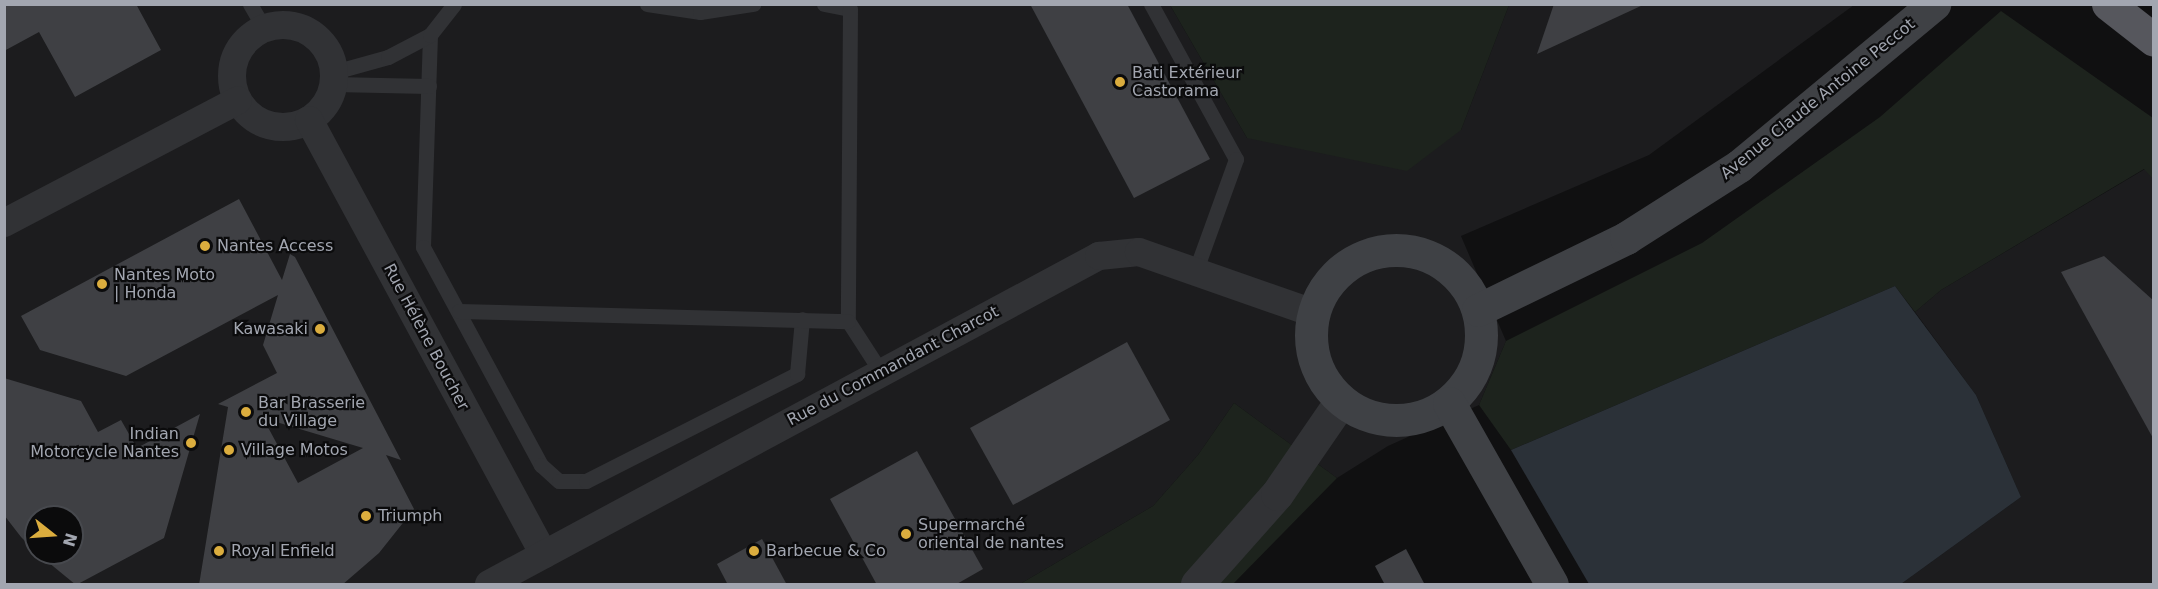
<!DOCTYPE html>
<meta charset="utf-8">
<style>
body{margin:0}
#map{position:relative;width:2158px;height:589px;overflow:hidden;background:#101011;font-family:"DejaVu Sans",sans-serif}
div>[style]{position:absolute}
.built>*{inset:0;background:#1c1c1e}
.green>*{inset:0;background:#1d231d}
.water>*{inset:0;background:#2b3138}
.building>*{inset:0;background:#3f4044}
.service>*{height:15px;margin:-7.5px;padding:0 7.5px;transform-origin:7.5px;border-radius:7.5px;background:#313235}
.minor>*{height:28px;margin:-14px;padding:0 14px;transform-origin:14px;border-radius:14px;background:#313235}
.minor>.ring{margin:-14px;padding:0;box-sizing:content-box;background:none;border:28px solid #313235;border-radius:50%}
.tertiary>*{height:33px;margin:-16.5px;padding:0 16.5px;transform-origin:16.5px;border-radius:16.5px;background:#313235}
.secondary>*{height:33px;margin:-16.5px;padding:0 16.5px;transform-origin:16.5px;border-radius:16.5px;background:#3f4145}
.secondary>.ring{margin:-16.5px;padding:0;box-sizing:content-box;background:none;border:33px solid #3f4145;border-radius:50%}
.trunk>*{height:33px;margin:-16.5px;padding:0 16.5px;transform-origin:16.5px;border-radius:16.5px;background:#56575d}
.dots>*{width:16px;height:16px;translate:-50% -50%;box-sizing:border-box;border:3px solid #0b0b0c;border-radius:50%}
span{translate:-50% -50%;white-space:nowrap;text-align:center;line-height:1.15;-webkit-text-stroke:4.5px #0b0b0c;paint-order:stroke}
.poi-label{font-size:16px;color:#a2a6b0}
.left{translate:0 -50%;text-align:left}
.right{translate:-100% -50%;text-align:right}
.street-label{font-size:16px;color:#a2a6b0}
.frame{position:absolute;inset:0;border:6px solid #a2a6b0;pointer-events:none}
.north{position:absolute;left:24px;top:505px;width:60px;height:60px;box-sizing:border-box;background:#0b0b0c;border:2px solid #47494e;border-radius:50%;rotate:107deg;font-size:16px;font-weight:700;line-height:24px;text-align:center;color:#a2a6b0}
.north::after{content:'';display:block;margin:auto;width:21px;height:27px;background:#dbad3e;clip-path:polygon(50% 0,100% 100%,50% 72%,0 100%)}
</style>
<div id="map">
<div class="built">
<i style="clip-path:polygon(evenodd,4px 5px,1170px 5px,1247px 138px,1461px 130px,1509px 5px,1854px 5px,1649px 155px,1461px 236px,1506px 341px,1479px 405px,1388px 446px,1337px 478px,1234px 403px,1198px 455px,1153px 506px,1020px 584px,5px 584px,4px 5px,36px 517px,72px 517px,72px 553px,36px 553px,36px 517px)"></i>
<i style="clip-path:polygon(2145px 169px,2154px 179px,2153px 584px,1901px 584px,2021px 497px,1976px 395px,1915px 312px,1941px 290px)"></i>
</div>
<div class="green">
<i style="clip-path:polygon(1170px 5px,1509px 5px,1461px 130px,1407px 171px,1247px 138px)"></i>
<i style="clip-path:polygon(2001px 11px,2153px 118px,2153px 179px,2144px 169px,1941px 290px,1915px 312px,1895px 286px,1511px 450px,1479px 405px,1506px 341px,1702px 243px,1880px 117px)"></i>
<i style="clip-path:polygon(1234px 403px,1337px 478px,1233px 584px,1020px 584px,1153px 506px,1198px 455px)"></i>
</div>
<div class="water">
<i style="clip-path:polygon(1895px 286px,1976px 395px,2021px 497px,1901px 584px,1589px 584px,1511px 450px)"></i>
</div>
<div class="building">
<i style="clip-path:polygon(4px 4px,136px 4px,161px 50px,75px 97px,39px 32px,4px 51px)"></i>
<i style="clip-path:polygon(1030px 4px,1127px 4px,1210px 159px,1134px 198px)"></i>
<i style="clip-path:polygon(1554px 4px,1643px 4px,1643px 5px,1537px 54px)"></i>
<i style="clip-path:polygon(evenodd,239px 199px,282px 280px,290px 254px,295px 257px,401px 460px,386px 455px,414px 509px,379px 553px,342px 585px,199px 585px,228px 407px,218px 404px,277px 373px,263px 345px,278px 295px,126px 376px,40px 350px,21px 316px,239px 199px,263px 418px,363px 448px,298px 483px,263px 418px)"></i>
<i style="clip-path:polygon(2104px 256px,2154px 301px,2154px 440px,2061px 272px)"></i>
<i style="clip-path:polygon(1127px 342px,1170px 420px,1013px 505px,970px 428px)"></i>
<i style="clip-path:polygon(4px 378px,81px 401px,98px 432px,121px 420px,137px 448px,200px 414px,164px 538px,76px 585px,37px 553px,72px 553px,72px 517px,36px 517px,36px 552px,21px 537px,4px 515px)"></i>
<i style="clip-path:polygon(917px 451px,983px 569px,955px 585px,877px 585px,830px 499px)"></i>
<i style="clip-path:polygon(762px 539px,787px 585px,728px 585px,717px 564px)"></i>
<i style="clip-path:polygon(1406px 549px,1425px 585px,1385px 585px,1375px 566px)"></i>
</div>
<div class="service">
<i style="left:250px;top:4px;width:28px;rotate:60deg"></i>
<i style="left:647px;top:4px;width:54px;rotate:8.6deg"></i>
<i style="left:700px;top:12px;width:54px;rotate:-8.6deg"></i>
<i style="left:824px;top:4px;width:26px;rotate:11deg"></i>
<i style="left:850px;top:9px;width:312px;rotate:90.4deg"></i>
<i style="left:848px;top:321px;width:61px;rotate:57.1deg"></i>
<i style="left:1151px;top:4px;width:177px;rotate:61.3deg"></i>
<i style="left:1236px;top:159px;width:120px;rotate:109.9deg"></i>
<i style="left:430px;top:35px;width:212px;rotate:91.9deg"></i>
<i style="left:423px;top:247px;width:248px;rotate:61.6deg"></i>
<i style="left:541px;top:465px;width:24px;rotate:42deg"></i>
<i style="left:559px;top:481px;width:27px"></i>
<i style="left:586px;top:481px;width:237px;rotate:-26.9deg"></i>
<i style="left:797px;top:374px;width:55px;rotate:-84.8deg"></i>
<i style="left:334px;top:72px;width:56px;rotate:-15.5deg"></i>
<i style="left:388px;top:57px;width:47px;rotate:-27.6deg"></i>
<i style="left:430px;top:35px;width:39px;rotate:-52deg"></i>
<i style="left:333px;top:84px;width:96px;rotate:1.2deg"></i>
<i style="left:459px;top:311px;width:389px;rotate:1.5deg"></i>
</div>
<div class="minor">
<i class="ring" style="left:232px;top:25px;width:74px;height:74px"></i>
<i style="left:309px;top:120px;width:494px;rotate:61.6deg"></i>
<i style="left:4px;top:223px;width:264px;rotate:-27.7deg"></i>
<i style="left:489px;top:584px;width:693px;rotate:-28.27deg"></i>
<i style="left:1099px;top:256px;width:40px;rotate:-5.7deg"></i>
<i style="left:1139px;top:252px;width:184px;rotate:19.3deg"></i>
</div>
<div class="tertiary">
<i style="left:1197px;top:584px;width:120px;rotate:-48.4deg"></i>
<i style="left:1277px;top:494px;width:113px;rotate:-55.5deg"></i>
</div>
<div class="secondary">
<i class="ring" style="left:1311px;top:250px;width:137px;height:137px"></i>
<i style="left:1478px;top:310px;width:165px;rotate:-25.9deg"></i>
<i style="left:1626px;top:238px;width:134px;rotate:-32.5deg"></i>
<i style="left:1739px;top:166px;width:254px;rotate:-39.7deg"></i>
<i style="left:1449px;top:403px;width:208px;rotate:60.4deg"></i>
</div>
<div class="trunk">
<i style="left:2108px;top:4px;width:58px;rotate:38deg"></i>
</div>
<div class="dots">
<i style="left:1120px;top:82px;background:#dbad3e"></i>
<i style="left:205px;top:246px;background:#dbad3e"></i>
<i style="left:102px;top:284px;background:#dbad3e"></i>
<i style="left:320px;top:329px;background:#dbad3e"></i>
<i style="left:246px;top:412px;background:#dbad3e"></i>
<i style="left:191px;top:443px;background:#dbad3e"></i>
<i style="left:229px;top:450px;background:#dbad3e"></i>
<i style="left:366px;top:516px;background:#dbad3e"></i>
<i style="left:906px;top:534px;background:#dbad3e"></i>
<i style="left:219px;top:551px;background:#dbad3e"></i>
<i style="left:754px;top:551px;background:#dbad3e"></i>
</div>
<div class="poi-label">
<span class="left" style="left:1132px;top:82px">Bati Extérieur<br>Castorama</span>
<span class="left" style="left:217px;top:246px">Nantes Access</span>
<span class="left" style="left:114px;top:284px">Nantes Moto<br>| Honda</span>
<span class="right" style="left:308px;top:329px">Kawasaki</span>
<span class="left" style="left:258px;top:412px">Bar Brasserie<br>du Village</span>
<span class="right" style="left:179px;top:443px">Indian<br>Motorcycle Nantes</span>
<span class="left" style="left:241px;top:450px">Village Motos</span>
<span class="left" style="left:378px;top:516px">Triumph</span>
<span class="left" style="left:918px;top:534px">Supermarché<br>oriental de nantes</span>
<span class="left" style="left:231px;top:551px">Royal Enfield</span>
<span class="left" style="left:766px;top:551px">Barbecue &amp; Co</span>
</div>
<div class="street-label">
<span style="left:1818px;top:99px;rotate:-39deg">Avenue Claude Antoine Peccot</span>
<span style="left:426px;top:337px;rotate:62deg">Rue Hélène Boucher</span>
<span style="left:893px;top:366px;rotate:-28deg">Rue du Commandant Charcot</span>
</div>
<div class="frame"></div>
<div class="north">N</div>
</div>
